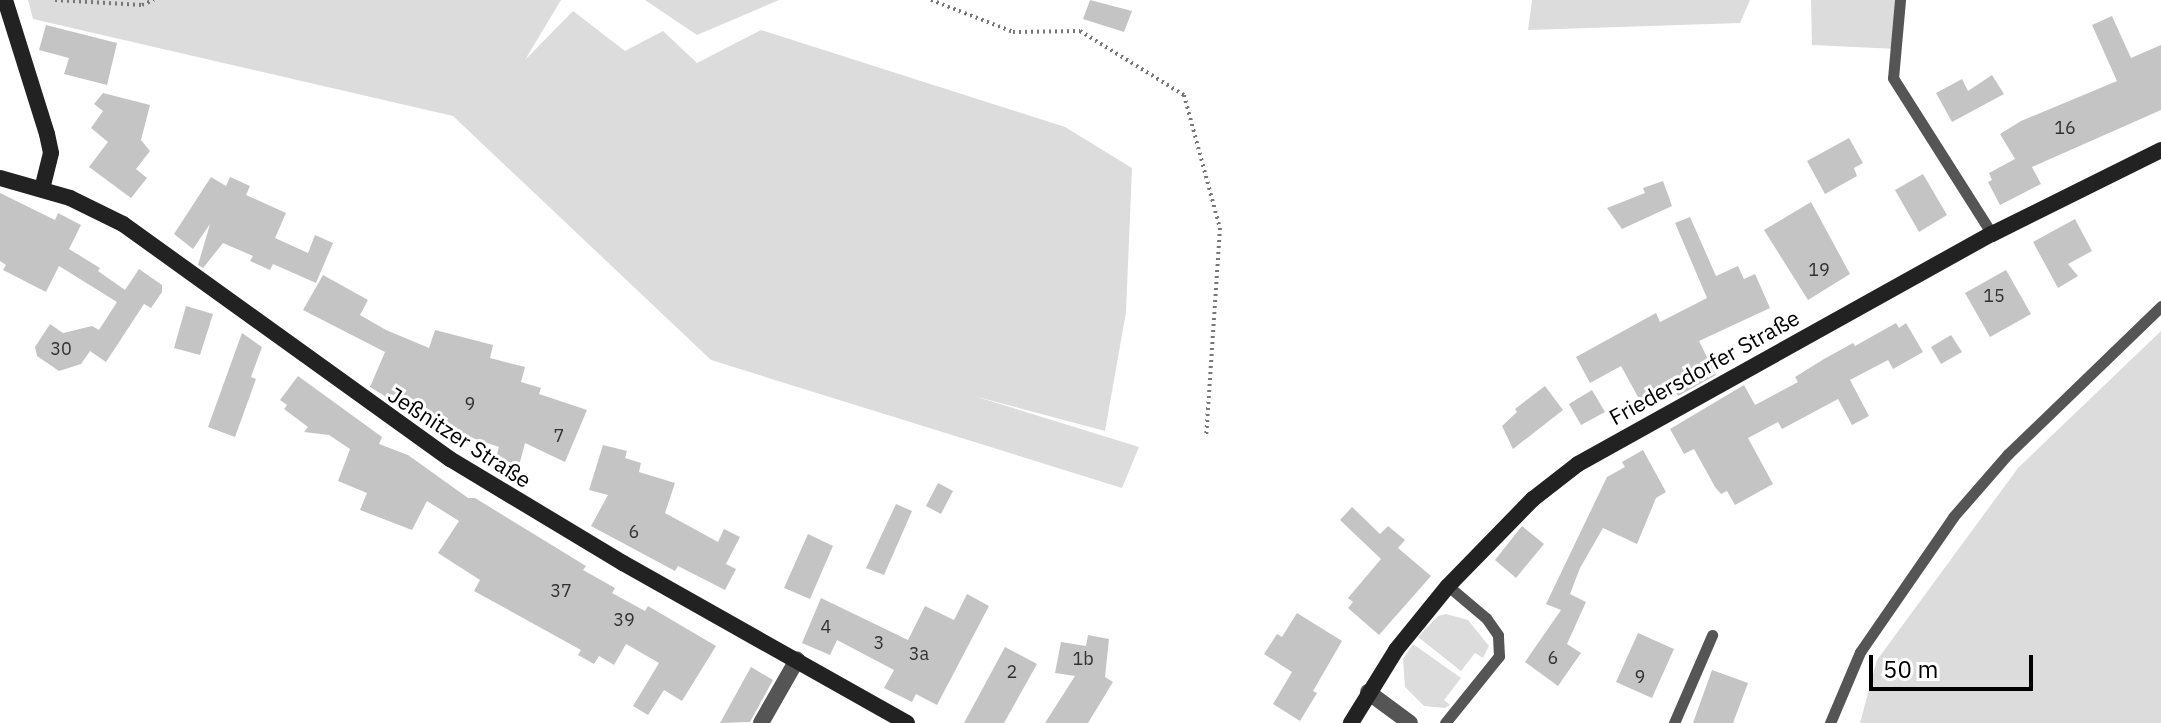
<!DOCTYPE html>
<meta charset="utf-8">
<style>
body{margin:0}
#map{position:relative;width:2161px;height:723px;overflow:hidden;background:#fff;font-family:"IBM Plex Sans",sans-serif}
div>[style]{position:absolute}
.green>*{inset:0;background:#dcdcdc}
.building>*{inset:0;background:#c4c4c4}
.path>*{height:4px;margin-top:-2px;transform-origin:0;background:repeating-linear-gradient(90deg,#777 0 2px,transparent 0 6px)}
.lane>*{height:11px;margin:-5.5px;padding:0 5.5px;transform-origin:5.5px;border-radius:5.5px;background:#555}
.street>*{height:16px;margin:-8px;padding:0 8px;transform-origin:8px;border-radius:8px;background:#555}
.secondary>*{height:16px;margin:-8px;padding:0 8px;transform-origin:8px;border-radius:8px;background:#222}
span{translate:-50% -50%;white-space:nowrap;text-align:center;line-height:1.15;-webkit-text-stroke:6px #fff;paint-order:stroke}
.number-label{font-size:18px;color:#313131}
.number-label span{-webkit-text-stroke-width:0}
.street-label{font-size:22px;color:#000}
.scale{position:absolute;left:1869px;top:655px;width:164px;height:36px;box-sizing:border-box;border:4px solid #000;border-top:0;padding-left:10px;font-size:24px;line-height:28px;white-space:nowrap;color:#000;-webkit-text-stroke:6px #fff;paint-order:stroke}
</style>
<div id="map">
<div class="green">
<i style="clip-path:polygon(28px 0,561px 0,525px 60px,573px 11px,625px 51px,663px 31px,697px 63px,761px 30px,1065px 127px,1132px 168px,1126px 312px,1105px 431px,974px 396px,1139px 447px,1122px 488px,711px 360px,453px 116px,33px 19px)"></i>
<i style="clip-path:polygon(645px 0,779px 0,697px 35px)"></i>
<i style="clip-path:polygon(1532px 0,1750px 0,1740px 23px,1528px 30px)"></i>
<i style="clip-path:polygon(1811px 0,1901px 0,1897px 49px,1812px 45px)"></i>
<i style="clip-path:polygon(2161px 331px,2161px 723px,1860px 723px,1877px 660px,2018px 468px)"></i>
<i style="clip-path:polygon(1446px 614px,1468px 620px,1489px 646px,1483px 658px,1475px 653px,1461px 671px,1418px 637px,1438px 616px)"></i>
<i style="clip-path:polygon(1413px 644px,1461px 678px,1444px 700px,1450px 705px,1445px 708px,1424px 706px,1405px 687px,1403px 659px)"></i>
</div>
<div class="building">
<i style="clip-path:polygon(1090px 0,1132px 11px,1124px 32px,1083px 19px)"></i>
<i style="clip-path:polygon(2112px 16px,2131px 58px,2161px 45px,2161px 110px,2032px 167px,2041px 184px,2000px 205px,1988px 182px,1992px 180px,1989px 173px,2015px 159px,2000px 134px,2021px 121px,2117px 81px,2092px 25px)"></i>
<i style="clip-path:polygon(46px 25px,117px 43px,107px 85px,64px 74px,69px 58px,39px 50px)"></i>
<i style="clip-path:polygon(1992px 75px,2004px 94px,1952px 122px,1936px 93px,1962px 79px,1968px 91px)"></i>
<i style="clip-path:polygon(103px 93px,150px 105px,141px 140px,150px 151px,136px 169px,147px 178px,131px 198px,89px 167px,108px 142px,91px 128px,103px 111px,94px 104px)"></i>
<i style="clip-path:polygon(1849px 138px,1863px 163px,1854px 168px,1857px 176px,1825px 194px,1807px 161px)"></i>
<i style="clip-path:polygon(1923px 174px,1947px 215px,1919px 232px,1895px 190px)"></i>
<i style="clip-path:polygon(211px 177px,226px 186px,230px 177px,250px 186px,246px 195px,286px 213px,275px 238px,308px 253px,315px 235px,333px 243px,316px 283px,273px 264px,270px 270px,250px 261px,253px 256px,223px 243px,203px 268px,198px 265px,210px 224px,193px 249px,174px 234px)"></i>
<i style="clip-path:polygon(1663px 181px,1672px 206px,1622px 229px,1607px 208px,1645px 193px,1643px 188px)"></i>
<i style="clip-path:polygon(0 193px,55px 220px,58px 213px,81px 225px,69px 249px,100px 268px,98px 271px,125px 290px,139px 269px,162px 285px,162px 292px,151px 308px,144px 304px,106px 362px,90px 351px,81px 364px,59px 371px,37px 356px,35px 347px,50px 324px,63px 333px,92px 326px,99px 330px,117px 302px,59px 266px,46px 292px,3px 270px,6px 265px,0 261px)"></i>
<i style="clip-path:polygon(1811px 202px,1850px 274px,1808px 300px,1764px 230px)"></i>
<i style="clip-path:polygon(1690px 217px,1716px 276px,1738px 266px,1744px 279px,1755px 274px,1770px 308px,1699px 341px,1716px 375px,1678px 396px,1674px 388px,1643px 406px,1621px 366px,1590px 383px,1576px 357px,1656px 313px,1660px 322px,1707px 298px,1675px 223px)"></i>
<i style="clip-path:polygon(2075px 219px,2092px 251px,2068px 264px,2078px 276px,2058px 288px,2033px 242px)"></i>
<i style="clip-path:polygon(2006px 270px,2031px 314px,1990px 337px,1965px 293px)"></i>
<i style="clip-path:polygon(323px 275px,368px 300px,360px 315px,386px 330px,429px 348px,435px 330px,493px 345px,490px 358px,525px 367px,521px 382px,541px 388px,539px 394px,587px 410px,565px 462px,525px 443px,516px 477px,494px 465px,499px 447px,428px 423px,370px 387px,385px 352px,303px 310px)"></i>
<i style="clip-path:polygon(186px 306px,213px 314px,200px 355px,174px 348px)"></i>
<i style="clip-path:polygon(1896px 323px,1899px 328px,1906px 323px,1923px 352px,1893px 369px,1888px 360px,1850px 380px,1869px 416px,1852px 425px,1838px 399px,1782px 429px,1778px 422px,1748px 438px,1773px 484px,1735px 505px,1727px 491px,1721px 494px,1715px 487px,1694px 449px,1684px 454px,1670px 429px,1744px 385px,1755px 405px,1798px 382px,1795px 377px,1824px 359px,1853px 343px,1855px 346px)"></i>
<i style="clip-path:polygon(242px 333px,262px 347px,251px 377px,256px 379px,235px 437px,208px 427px)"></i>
<i style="clip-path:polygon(1951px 335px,1962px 352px,1941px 364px,1931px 347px)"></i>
<i style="clip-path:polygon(298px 376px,382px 437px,379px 444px,408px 455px,468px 498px,475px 498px,586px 566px,583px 570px,615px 588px,612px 593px,645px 611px,648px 606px,716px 646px,682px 701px,664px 690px,648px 715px,633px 706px,659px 663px,626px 644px,614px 665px,599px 656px,594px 664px,578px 655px,581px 650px,474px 591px,480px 580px,438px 553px,459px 521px,427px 501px,412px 530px,360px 510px,367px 493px,338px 481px,350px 449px,329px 435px,304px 432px,308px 427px,284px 409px,287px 405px,280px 400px)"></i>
<i style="clip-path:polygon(1545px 386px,1563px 410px,1513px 449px,1502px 426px,1517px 412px,1515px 409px)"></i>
<i style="clip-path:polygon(1592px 390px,1605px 412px,1581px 425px,1569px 404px)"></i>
<i style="clip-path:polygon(603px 445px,627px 451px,625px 458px,641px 463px,639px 472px,675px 483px,665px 513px,718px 542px,724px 529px,740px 537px,726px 564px,736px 569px,725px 590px,678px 566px,675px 571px,591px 526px,608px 495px,589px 490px)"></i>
<i style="clip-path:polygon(1643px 450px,1666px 492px,1656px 498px,1637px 544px,1603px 528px,1580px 568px,1570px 594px,1586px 602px,1567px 644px,1581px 653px,1558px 686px,1525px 662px,1561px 610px,1546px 604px,1607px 477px,1625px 467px,1622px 462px)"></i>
<i style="clip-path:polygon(938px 483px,953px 491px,941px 514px,926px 506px)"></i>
<i style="clip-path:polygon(896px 504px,912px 511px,884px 575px,866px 568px)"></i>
<i style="clip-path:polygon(1352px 507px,1380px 534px,1388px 526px,1405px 540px,1398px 548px,1431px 576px,1379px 635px,1348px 608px,1353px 602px,1348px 598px,1381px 559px,1340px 520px)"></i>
<i style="clip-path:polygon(1522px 526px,1544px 544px,1516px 578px,1495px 560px)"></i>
<i style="clip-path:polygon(808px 534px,833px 546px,810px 599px,784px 588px)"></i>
<i style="clip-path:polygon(967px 594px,989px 606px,937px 705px,916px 694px,912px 702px,884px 688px,894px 670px,837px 640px,830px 655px,802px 643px,821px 598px,908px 640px,925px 606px,954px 620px)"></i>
<i style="clip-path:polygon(1297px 613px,1342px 641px,1313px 691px,1317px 693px,1300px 721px,1273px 704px,1292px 672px,1264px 654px,1277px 634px,1282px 637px)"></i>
<i style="clip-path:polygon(1638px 633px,1674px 649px,1652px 698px,1616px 682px)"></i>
<i style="clip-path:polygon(1088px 635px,1109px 639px,1105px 677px,1113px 682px,1088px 723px,1045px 723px,1075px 676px,1055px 673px,1061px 642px,1086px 646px)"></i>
<i style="clip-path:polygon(1005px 647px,1037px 664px,1004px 723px,964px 723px)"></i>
<i style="clip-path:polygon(751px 667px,773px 680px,750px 722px,720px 723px)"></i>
<i style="clip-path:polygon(1712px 670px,1748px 683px,1733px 723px,1693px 723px)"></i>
</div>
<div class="path">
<i style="left:55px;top:0;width:87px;rotate:3.3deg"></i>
<i style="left:142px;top:5px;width:13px;rotate:-23deg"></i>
<i style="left:931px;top:0;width:88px;rotate:21.3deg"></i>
<i style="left:1013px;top:32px;width:67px;rotate:-0.9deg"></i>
<i style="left:1080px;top:31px;width:122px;rotate:31.6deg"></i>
<i style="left:1184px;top:95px;width:138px;rotate:74.9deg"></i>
<i style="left:1220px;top:228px;width:209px;rotate:93.8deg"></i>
</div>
<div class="lane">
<i style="left:1900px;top:0;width:78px;rotate:95.1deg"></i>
<i style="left:1893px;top:78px;width:185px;rotate:57.6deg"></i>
<i style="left:1445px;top:723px;width:86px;rotate:-51.1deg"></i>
<i style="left:1499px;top:656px;width:21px;rotate:-93deg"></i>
<i style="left:1498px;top:635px;width:21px;rotate:-125deg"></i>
<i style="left:1486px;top:618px;width:50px;rotate:-139.9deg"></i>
<i style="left:1674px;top:723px;width:96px;rotate:-66.6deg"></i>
<i style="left:1830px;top:723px;width:77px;rotate:-67.1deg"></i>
<i style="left:1860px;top:652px;width:164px;rotate:-55.4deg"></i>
<i style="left:1953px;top:517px;width:84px;rotate:-48.9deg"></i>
<i style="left:2008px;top:454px;width:213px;rotate:-44deg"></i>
</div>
<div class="street">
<i style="left:1368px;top:692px;width:52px;rotate:36.4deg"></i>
<i style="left:761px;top:723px;width:73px;rotate:-60.3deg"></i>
</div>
<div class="secondary">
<i style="left:5px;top:0;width:140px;rotate:72.6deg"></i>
<i style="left:47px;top:134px;width:19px;rotate:78deg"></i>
<i style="left:51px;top:153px;width:37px;rotate:104deg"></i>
<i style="left:0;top:178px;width:73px;rotate:15.9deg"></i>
<i style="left:70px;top:198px;width:59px;rotate:26.1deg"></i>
<i style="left:123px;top:224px;width:403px;rotate:35.7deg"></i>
<i style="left:450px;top:459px;width:202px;rotate:31deg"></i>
<i style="left:623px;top:563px;width:326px;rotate:29.4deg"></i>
<i style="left:1351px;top:723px;width:86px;rotate:-58.3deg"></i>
<i style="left:1396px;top:650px;width:82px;rotate:-50.9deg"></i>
<i style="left:1448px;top:586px;width:122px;rotate:-45.7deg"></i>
<i style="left:1533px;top:499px;width:57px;rotate:-37.9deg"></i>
<i style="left:1578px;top:464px;width:474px;rotate:-29.1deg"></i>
<i style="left:1992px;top:234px;width:189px;rotate:-26.4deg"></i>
</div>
<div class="number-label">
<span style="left:2065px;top:128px">16</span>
<span style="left:1819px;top:270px">19</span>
<span style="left:1994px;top:296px">15</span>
<span style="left:61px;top:349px">30</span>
<span style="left:470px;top:404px">9</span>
<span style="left:559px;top:436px">7</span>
<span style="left:634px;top:532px">6</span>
<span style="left:561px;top:591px">37</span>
<span style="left:624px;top:620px">39</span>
<span style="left:826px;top:627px">4</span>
<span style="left:879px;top:643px">3</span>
<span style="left:919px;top:654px">3a</span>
<span style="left:1553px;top:658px">6</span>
<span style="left:1083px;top:659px">1b</span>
<span style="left:1012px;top:672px">2</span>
<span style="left:1640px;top:677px">9</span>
</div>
<div class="street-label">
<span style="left:1704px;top:367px;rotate:-29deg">Friedersdorfer Straße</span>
<span style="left:460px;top:437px;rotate:33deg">Jeßnitzer Straße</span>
</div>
<div class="scale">50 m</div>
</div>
